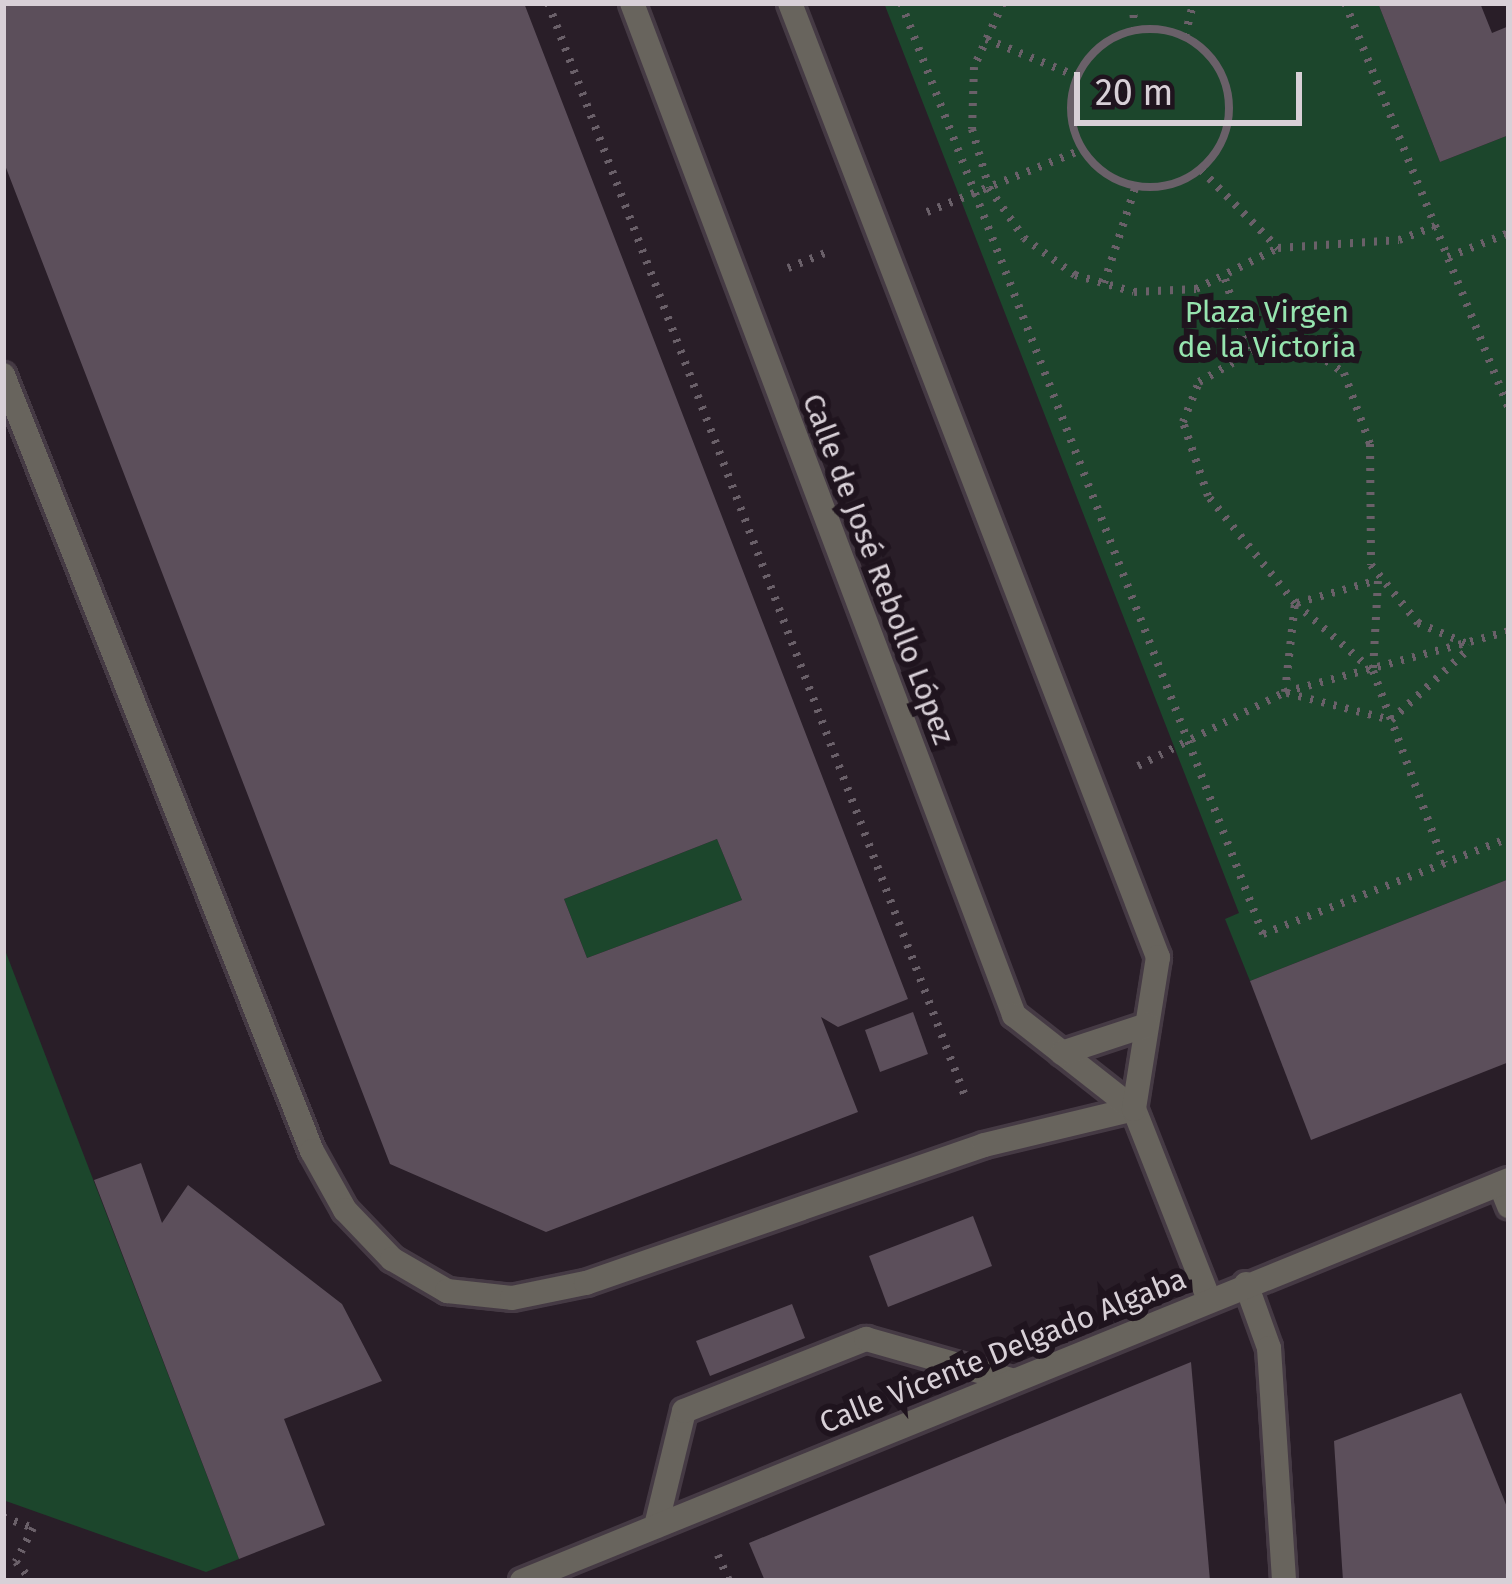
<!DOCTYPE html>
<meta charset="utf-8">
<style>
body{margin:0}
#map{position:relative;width:1512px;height:1584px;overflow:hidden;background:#291e28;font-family:"Fira Sans",sans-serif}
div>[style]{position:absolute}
.green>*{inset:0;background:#1c462c}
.building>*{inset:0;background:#5c4f5b}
.path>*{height:8px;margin-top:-4px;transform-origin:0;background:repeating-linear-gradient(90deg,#6a6069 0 3px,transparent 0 12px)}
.path>.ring{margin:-4px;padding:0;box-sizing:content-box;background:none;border:8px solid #6a6069;border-radius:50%}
.roads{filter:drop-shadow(3px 0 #453a44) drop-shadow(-3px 0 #453a44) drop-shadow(0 3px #453a44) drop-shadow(0 -3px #453a44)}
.service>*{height:24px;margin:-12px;padding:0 12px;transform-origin:12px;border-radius:12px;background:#68645d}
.minor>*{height:24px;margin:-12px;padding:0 12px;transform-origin:12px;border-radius:12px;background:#68645d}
span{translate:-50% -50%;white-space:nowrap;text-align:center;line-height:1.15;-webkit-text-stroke:12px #1f141e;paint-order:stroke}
.park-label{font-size:30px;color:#96e4af}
.street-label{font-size:30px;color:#d8d0d7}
.frame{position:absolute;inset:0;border:6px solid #d8d0d7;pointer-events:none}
.scale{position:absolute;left:1074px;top:72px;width:228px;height:54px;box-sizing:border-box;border:6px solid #d8d0d7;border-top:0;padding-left:15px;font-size:36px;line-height:42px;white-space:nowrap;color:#d8d0d7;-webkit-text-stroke:9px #1f141e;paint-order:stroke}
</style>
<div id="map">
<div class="green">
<i style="clip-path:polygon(884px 3px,1378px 3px,1440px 162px,1509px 135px,1509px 879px,1250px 981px,1225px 919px,1239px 913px)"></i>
<i style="clip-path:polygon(717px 839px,742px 900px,587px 958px,564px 899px)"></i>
<i style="clip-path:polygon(3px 945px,239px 1559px,206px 1572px,3px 1500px)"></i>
</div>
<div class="building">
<i style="clip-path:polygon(evenodd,3px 3px,524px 3px,908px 999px,838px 1027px,821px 1017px,858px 1112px,546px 1232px,390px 1164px,3px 160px,3px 3px,717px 839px,742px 900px,587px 958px,564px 899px,717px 839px)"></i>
<i style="clip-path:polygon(1378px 3px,1480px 3px,1492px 33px,1509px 26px,1509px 135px,1440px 162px)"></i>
<i style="clip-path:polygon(1509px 879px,1509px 1062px,1311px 1140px,1250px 981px)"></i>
<i style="clip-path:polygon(913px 1012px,928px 1054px,880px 1072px,865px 1030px)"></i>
<i style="clip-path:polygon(141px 1163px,162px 1223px,188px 1185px,342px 1304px,382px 1381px,284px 1419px,325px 1525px,239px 1559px,94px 1180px)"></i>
<i style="clip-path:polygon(973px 1216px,992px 1266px,888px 1307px,869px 1256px)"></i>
<i style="clip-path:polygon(792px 1304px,805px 1338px,710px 1376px,696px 1341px)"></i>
<i style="clip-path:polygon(1191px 1362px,1210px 1581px,765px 1581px,749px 1543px)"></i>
<i style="clip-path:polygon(1461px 1393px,1509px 1512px,1509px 1581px,1343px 1581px,1334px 1441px)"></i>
</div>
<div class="path">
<i style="left:548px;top:3px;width:1173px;rotate:69.12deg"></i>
<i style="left:901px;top:3px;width:999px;rotate:68.75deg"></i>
<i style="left:1263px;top:934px;width:264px;rotate:-21.3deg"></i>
<i style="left:1003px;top:3px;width:70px;rotate:114.4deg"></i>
<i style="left:974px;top:67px;width:62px;rotate:91.8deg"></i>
<i style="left:972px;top:129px;width:61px;rotate:73.9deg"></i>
<i style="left:989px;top:188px;width:61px;rotate:55deg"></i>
<i style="left:1024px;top:238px;width:63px;rotate:36deg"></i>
<i style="left:1075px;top:275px;width:61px;rotate:16.1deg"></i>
<i style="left:1134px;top:292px;width:62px;rotate:-2.8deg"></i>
<i style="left:1196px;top:289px;width:92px;rotate:-26.6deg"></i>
<i style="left:1132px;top:3px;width:26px;rotate:83deg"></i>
<i style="left:1345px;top:3px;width:437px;rotate:68deg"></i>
<i class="ring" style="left:1071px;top:29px;width:150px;height:150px"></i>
<i style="left:1185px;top:36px;width:34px;rotate:-76deg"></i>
<i style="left:986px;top:39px;width:97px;rotate:22.3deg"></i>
<i style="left:1201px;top:170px;width:110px;rotate:45.4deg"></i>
<i style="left:1278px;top:248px;width:121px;rotate:-3.8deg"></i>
<i style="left:1399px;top:240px;width:40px;rotate:-21deg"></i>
<i style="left:927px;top:212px;width:166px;rotate:-21.9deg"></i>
<i style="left:1448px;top:257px;width:66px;rotate:-21.5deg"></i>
<i style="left:788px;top:268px;width:45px;rotate:-22deg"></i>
<i style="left:1225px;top:279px;width:74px;rotate:71.8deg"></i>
<i style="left:1104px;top:283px;width:103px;rotate:-71.9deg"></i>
<i style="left:1378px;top:581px;width:90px;rotate:93.2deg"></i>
<i style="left:1373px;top:671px;width:205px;rotate:69.7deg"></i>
<i style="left:1297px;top:603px;width:84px;rotate:-15.9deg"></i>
<i style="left:1296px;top:604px;width:102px;rotate:41deg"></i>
<i style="left:1285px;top:692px;width:90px;rotate:-83.6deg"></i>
<i style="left:1295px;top:603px;width:138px;rotate:-129.1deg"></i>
<i style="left:1208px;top:496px;width:78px;rotate:-108.7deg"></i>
<i style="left:1183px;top:422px;width:43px;rotate:-68.2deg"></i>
<i style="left:1199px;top:382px;width:78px;rotate:-29.8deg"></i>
<i style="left:1267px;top:343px;width:40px;rotate:5.7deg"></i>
<i style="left:1307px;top:347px;width:45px;rotate:35.1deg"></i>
<i style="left:1344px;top:373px;width:76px;rotate:69.9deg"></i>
<i style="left:1370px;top:444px;width:121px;rotate:89.5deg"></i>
<i style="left:1371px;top:565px;width:75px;rotate:51deg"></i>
<i style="left:1418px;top:623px;width:59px;rotate:23.1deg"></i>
<i style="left:1287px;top:693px;width:107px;rotate:14.6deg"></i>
<i style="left:1391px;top:720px;width:108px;rotate:-42.4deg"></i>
<i style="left:1138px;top:766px;width:165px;rotate:-26.7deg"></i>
<i style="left:1285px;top:692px;width:232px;rotate:-15.2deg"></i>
<i style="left:3px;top:1517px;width:32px;rotate:20deg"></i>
<i style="left:33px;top:1528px;width:38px;rotate:117deg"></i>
<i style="left:16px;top:1562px;width:25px;rotate:50deg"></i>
<i style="left:718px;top:1555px;width:28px;rotate:67deg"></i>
</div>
<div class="roads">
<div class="service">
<i style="left:3px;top:375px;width:835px;rotate:68.29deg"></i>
<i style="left:312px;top:1151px;width:68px;rotate:60.8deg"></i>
<i style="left:345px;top:1210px;width:68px;rotate:46.2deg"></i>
<i style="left:392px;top:1259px;width:64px;rotate:30.2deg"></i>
<i style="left:447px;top:1291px;width:65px;rotate:6.1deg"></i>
<i style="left:512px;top:1298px;width:76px;rotate:-11.5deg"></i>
<i style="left:586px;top:1283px;width:421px;rotate:-19.1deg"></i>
<i style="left:984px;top:1145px;width:154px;rotate:-13.5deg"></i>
<i style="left:656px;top:1526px;width:118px;rotate:-76.3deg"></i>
<i style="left:684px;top:1411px;width:196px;rotate:-21.6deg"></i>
<i style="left:866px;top:1339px;width:151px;rotate:15.8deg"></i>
</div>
<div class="minor">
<i style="left:632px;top:3px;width:1082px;rotate:69.32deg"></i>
<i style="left:1014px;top:1015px;width:152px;rotate:38.1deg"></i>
<i style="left:1134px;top:1109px;width:204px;rotate:68.5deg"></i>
<i style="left:790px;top:3px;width:1023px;rotate:68.91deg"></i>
<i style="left:1158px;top:957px;width:154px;rotate:99deg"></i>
<i style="left:1062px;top:1053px;width:89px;rotate:-18.2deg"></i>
<i style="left:1500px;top:1184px;width:24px;rotate:68deg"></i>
<i style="left:1246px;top:1284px;width:68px;rotate:70.2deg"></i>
<i style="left:1269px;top:1348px;width:233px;rotate:86.3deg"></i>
<i style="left:522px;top:1581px;width:1065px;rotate:-22.11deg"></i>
</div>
</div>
<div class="park-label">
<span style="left:1267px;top:329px">Plaza Virgen<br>de la Victoria</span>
</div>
<div class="street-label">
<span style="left:878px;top:569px;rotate:69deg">Calle de José Rebollo López</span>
<span style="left:1003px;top:1351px;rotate:-22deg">Calle Vicente Delgado Algaba</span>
</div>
<div class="frame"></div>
<div class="scale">20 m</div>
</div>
